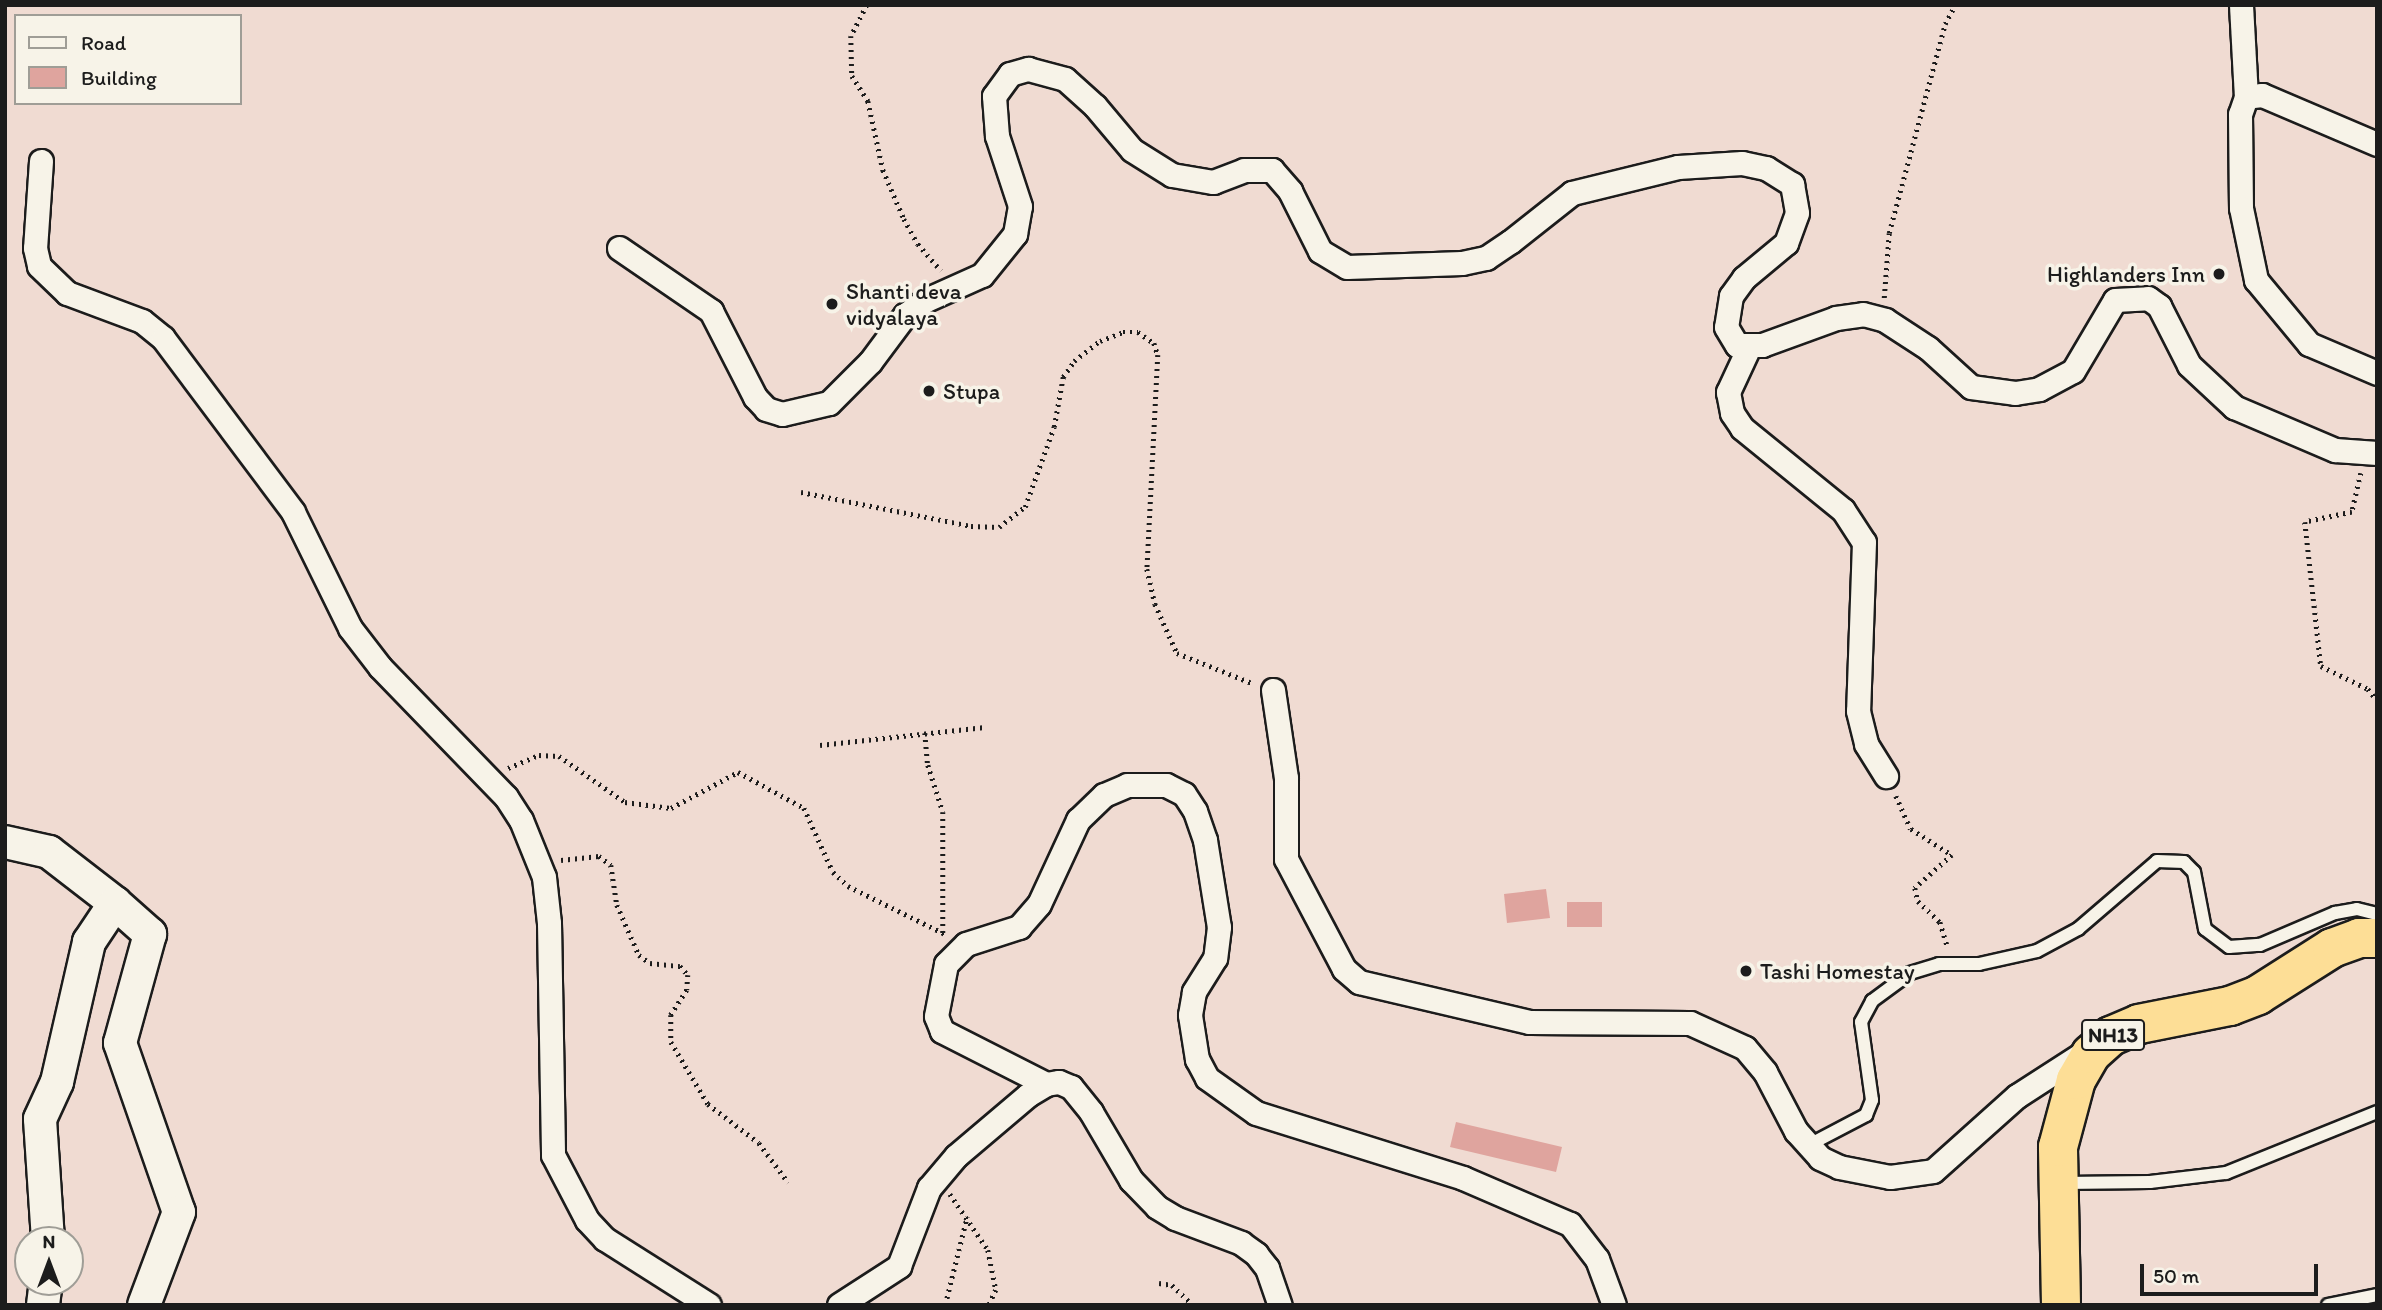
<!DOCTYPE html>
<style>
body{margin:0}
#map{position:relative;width:2382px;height:1310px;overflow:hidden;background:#f0dbd2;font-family:Itim,sans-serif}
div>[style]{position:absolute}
.building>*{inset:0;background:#dfa49e}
.path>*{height:4.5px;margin-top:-2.25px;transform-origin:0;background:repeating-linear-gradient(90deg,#1c1c1c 0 2px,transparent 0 7px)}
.roads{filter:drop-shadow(2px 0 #1c1c1c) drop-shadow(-2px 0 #1c1c1c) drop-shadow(0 2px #1c1c1c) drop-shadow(0 -2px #1c1c1c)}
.lane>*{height:12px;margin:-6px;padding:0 6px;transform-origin:6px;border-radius:6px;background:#f7f3e8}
.street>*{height:23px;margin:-11.5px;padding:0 11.5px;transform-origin:11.5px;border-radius:11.5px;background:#f7f3e8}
.secondary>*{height:32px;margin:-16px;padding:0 16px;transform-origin:16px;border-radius:16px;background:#f7f3e8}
.highway>*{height:38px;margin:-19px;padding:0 19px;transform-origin:19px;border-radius:19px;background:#fdde96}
.dots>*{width:19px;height:19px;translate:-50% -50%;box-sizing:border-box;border:4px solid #f7f3e8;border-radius:50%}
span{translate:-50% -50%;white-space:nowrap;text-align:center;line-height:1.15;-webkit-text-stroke:7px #f7f3e8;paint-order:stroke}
.shield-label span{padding:2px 5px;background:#f7f3e8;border:2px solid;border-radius:5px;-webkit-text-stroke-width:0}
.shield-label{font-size:21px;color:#1c1c1c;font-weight:700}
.poi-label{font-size:23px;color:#1c1c1c}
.right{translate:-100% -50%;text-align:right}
.left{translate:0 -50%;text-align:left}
.frame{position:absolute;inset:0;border:7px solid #1c1c1c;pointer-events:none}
.legend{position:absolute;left:14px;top:14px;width:228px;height:91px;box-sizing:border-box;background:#f7f3e8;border:2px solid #9f9d96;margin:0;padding:9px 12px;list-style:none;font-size:21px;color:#1c1c1c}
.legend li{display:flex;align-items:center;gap:14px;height:35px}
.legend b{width:35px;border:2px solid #9f9d96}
.north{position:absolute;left:14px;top:1226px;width:70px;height:70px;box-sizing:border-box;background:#f7f3e8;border:2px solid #9f9d96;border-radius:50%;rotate:0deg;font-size:19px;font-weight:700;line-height:28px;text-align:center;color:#1c1c1c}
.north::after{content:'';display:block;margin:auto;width:24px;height:32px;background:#1c1c1c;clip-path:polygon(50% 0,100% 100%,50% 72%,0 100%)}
.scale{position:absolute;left:2140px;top:1264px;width:178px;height:32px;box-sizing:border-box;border:4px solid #1c1c1c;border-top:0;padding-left:9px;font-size:21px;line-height:24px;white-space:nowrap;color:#1c1c1c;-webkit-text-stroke:5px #f7f3e8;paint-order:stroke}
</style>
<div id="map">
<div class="building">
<i style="clip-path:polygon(1546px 889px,1550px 918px,1507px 923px,1504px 894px)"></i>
<i style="clip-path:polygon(1567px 902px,1602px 902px,1602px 927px,1567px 927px)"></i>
<i style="clip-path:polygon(1456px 1122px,1562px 1147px,1556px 1172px,1450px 1147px)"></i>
</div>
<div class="path">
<i style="left:867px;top:5px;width:35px;rotate:117deg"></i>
<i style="left:851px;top:36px;width:40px;rotate:88.6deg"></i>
<i style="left:852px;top:76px;width:30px;rotate:57deg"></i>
<i style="left:868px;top:101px;width:71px;rotate:77.7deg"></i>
<i style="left:883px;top:170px;width:53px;rotate:66.8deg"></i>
<i style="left:904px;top:219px;width:29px;rotate:61deg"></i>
<i style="left:918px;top:244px;width:35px;rotate:49deg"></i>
<i style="left:1884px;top:298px;width:65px;rotate:-85.6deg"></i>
<i style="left:1889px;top:233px;width:216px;rotate:-75deg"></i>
<i style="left:1945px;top:24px;width:21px;rotate:-62deg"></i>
<i style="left:2361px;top:473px;width:40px;rotate:103deg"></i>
<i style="left:2352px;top:512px;width:48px;rotate:168deg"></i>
<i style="left:2305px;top:522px;width:145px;rotate:83.7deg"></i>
<i style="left:2321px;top:666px;width:52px;rotate:26.1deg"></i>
<i style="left:2368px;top:689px;width:14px;rotate:51deg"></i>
<i style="left:801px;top:492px;width:173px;rotate:11.3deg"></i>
<i style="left:971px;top:526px;width:28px;rotate:2deg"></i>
<i style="left:999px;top:527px;width:33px;rotate:-38deg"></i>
<i style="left:1025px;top:507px;width:85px;rotate:-70.1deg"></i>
<i style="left:1054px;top:427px;width:51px;rotate:-79.8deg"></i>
<i style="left:1063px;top:377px;width:19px;rotate:-55deg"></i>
<i style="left:1074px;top:361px;width:33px;rotate:-38deg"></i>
<i style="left:1100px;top:341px;width:25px;rotate:-21deg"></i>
<i style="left:1123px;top:332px;width:15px"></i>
<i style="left:1138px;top:332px;width:19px;rotate:35deg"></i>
<i style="left:1154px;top:343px;width:13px;rotate:72deg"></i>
<i style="left:1158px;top:355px;width:214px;rotate:92.9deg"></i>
<i style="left:1147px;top:569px;width:36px;rotate:77deg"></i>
<i style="left:1155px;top:604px;width:54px;rotate:65.8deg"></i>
<i style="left:1177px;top:653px;width:81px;rotate:21.8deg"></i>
<i style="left:925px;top:733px;width:32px;rotate:85deg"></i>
<i style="left:928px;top:765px;width:49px;rotate:72.3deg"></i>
<i style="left:943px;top:812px;width:121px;rotate:90deg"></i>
<i style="left:820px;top:745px;width:166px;rotate:-6.2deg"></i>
<i style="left:508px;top:768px;width:34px;rotate:-23deg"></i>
<i style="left:539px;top:755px;width:20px;rotate:3deg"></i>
<i style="left:559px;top:756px;width:80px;rotate:34.9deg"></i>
<i style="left:625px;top:802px;width:46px;rotate:7.4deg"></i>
<i style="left:671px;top:808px;width:76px;rotate:-28.2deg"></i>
<i style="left:738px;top:772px;width:75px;rotate:28.6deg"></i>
<i style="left:804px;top:808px;width:70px;rotate:65.6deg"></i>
<i style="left:833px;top:872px;width:21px;rotate:43deg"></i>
<i style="left:848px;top:886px;width:110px;rotate:26.3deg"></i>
<i style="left:1896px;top:796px;width:36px;rotate:66deg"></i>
<i style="left:1911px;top:829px;width:49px;rotate:32.4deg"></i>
<i style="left:1952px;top:855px;width:50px;rotate:138.3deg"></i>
<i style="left:1915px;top:888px;width:13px;rotate:77deg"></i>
<i style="left:1918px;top:901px;width:30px;rotate:44deg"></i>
<i style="left:1940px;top:922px;width:27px;rotate:73deg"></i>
<i style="left:561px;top:860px;width:38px;rotate:-6deg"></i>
<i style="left:599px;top:856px;width:15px;rotate:37deg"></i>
<i style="left:611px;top:865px;width:40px;rotate:81.5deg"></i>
<i style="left:617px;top:905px;width:55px;rotate:66.3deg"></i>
<i style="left:639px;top:955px;width:14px;rotate:36deg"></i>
<i style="left:650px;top:963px;width:30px;rotate:6deg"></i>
<i style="left:680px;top:966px;width:12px;rotate:48deg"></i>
<i style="left:688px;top:975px;width:15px;rotate:94deg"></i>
<i style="left:687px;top:990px;width:30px;rotate:123deg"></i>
<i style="left:671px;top:1015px;width:27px;rotate:90deg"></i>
<i style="left:671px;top:1042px;width:72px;rotate:59.2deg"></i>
<i style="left:708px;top:1104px;width:64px;rotate:37.4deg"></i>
<i style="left:759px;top:1143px;width:49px;rotate:53.4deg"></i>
<i style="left:950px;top:1194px;width:68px;rotate:55.8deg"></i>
<i style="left:988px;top:1250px;width:41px;rotate:78.7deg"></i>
<i style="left:996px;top:1290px;width:17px;rotate:115deg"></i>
<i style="left:1159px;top:1283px;width:13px;rotate:9deg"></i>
<i style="left:1172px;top:1285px;width:29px;rotate:44deg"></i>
<i style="left:945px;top:1305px;width:91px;rotate:-76deg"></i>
</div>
<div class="roads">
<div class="lane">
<i style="left:1807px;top:1146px;width:67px;rotate:-27.7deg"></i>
<i style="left:1866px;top:1115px;width:16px;rotate:-68deg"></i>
<i style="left:1872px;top:1100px;width:79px;rotate:-98deg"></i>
<i style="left:1861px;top:1022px;width:24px;rotate:-62deg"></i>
<i style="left:1872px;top:1001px;width:47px;rotate:-36.4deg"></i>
<i style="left:1910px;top:973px;width:30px;rotate:-17deg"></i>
<i style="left:1939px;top:964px;width:40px"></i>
<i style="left:1979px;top:964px;width:59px;rotate:-12.6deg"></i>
<i style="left:2037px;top:951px;width:47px;rotate:-28.2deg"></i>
<i style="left:2078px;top:929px;width:104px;rotate:-40.7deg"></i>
<i style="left:2157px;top:861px;width:27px;rotate:2deg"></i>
<i style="left:2184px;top:862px;width:14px;rotate:45deg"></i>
<i style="left:2194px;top:872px;width:58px;rotate:79.1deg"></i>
<i style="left:2205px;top:929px;width:30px;rotate:37deg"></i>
<i style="left:2229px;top:947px;width:31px;rotate:-4deg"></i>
<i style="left:2260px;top:945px;width:82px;rotate:-23.1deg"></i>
<i style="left:2335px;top:913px;width:22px;rotate:-10deg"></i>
<i style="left:2357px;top:909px;width:21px;rotate:14deg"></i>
<i style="left:2063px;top:1183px;width:87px;rotate:-0.7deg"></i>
<i style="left:2150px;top:1182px;width:77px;rotate:-6.8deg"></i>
<i style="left:2226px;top:1173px;width:163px;rotate:-22deg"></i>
<i style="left:2328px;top:1305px;width:50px;rotate:-11.5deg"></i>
</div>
<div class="street">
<i style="left:2241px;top:5px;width:92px;rotate:86.9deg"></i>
<i style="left:2377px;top:144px;width:125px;rotate:-156.9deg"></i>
<i style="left:2262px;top:95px;width:16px;rotate:173deg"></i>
<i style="left:2246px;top:97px;width:18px;rotate:109deg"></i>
<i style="left:2240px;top:114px;width:94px;rotate:89.4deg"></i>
<i style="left:2241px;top:208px;width:74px;rotate:78.2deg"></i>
<i style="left:2256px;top:280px;width:83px;rotate:50.4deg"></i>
<i style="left:2309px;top:344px;width:74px;rotate:23.1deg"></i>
<i style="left:41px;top:161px;width:87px;rotate:93.9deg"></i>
<i style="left:35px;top:248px;width:18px;rotate:77deg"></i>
<i style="left:39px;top:266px;width:39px;rotate:44deg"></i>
<i style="left:67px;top:293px;width:80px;rotate:20.5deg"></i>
<i style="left:142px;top:321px;width:27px;rotate:39deg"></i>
<i style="left:163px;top:338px;width:217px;rotate:53.2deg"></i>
<i style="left:293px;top:512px;width:129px;rotate:63.8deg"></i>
<i style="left:350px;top:628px;width:49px;rotate:52.4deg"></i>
<i style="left:380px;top:667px;width:181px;rotate:45.9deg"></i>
<i style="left:506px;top:797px;width:27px;rotate:57deg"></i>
<i style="left:521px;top:820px;width:61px;rotate:68deg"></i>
<i style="left:544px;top:877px;width:46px;rotate:83.8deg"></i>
<i style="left:549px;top:923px;width:232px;rotate:89deg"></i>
<i style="left:553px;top:1155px;width:73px;rotate:62.4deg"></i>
<i style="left:587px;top:1220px;width:26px;rotate:47deg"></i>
<i style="left:605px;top:1239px;width:123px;rotate:32.4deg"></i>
<i style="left:619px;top:248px;width:112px;rotate:34.4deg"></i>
<i style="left:711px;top:311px;width:97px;rotate:62.9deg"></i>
<i style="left:755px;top:397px;width:16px;rotate:47deg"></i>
<i style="left:766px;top:409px;width:17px;rotate:17deg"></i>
<i style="left:782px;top:414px;width:48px;rotate:-13.2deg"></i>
<i style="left:829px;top:403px;width:58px;rotate:-45deg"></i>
<i style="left:870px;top:362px;width:59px;rotate:-53.3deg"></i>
<i style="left:905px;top:315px;width:26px;rotate:-36deg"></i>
<i style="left:926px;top:300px;width:61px;rotate:-24.1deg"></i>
<i style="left:982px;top:275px;width:53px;rotate:-51.2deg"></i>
<i style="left:1015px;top:234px;width:28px;rotate:-80deg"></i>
<i style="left:1020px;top:206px;width:74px;rotate:-108.2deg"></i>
<i style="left:997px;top:136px;width:40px;rotate:-94.3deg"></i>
<i style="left:994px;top:96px;width:27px;rotate:-54deg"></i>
<i style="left:1010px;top:74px;width:19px;rotate:-16deg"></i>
<i style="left:1028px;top:69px;width:38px;rotate:15deg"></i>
<i style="left:1065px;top:79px;width:40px;rotate:42deg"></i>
<i style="left:1095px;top:106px;width:57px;rotate:49.9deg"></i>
<i style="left:1132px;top:150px;width:47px;rotate:32deg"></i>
<i style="left:1172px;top:175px;width:42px;rotate:9.7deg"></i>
<i style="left:1213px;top:182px;width:33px;rotate:-21deg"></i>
<i style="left:1244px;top:170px;width:28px"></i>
<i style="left:1272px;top:170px;width:28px;rotate:49deg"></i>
<i style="left:1290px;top:191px;width:67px;rotate:63.4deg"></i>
<i style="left:1320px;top:251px;width:31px;rotate:31deg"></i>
<i style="left:1347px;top:267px;width:115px;rotate:-2deg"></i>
<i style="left:1462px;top:263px;width:25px;rotate:-12deg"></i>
<i style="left:1486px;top:258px;width:29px;rotate:-34deg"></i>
<i style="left:1510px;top:242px;width:79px;rotate:-38.3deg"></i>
<i style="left:1572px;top:193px;width:109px;rotate:-13.8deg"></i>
<i style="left:1678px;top:167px;width:64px;rotate:-3.6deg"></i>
<i style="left:1742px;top:163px;width:25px;rotate:12deg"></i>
<i style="left:1766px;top:168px;width:31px;rotate:32deg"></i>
<i style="left:1792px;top:184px;width:29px;rotate:80deg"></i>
<i style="left:1797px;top:213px;width:32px;rotate:110deg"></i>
<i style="left:1786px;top:243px;width:55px;rotate:140.2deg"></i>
<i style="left:1744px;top:278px;width:22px;rotate:126deg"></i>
<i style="left:1731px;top:296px;width:31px;rotate:99deg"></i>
<i style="left:1726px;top:327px;width:21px;rotate:59deg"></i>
<i style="left:1737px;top:345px;width:25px"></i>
<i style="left:1762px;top:345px;width:79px;rotate:-20deg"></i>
<i style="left:1836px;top:318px;width:27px;rotate:-8deg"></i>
<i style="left:1863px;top:314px;width:23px;rotate:15deg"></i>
<i style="left:1885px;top:320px;width:51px;rotate:33.1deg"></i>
<i style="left:1928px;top:348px;width:58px;rotate:42.2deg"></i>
<i style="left:1971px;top:387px;width:44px;rotate:7.8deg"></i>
<i style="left:2015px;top:393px;width:24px;rotate:-9deg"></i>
<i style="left:2039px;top:389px;width:38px;rotate:-28deg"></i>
<i style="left:2073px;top:371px;width:82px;rotate:-59.4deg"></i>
<i style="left:2115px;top:300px;width:33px;rotate:-3deg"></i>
<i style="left:2148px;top:298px;width:14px;rotate:36deg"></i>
<i style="left:2159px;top:306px;width:66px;rotate:63deg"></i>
<i style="left:2189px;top:365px;width:62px;rotate:43deg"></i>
<i style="left:2234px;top:407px;width:110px;rotate:23.1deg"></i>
<i style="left:2335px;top:450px;width:42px;rotate:4.1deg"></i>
<i style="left:1749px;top:347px;width:50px;rotate:115deg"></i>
<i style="left:1728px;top:392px;width:21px;rotate:79deg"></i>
<i style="left:1732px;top:413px;width:18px;rotate:56deg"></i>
<i style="left:1742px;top:428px;width:130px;rotate:39.1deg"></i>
<i style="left:1843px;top:510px;width:38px;rotate:57deg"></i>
<i style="left:1864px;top:542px;width:169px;rotate:92deg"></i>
<i style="left:1858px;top:711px;width:34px;rotate:76deg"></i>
<i style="left:1866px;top:744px;width:38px;rotate:58deg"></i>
<i style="left:1273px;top:690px;width:89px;rotate:81.6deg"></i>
<i style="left:1286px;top:778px;width:81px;rotate:90deg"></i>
<i style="left:1286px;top:859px;width:124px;rotate:62.2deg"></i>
<i style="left:1344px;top:969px;width:20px;rotate:41deg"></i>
<i style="left:1359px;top:982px;width:175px;rotate:13.2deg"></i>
<i style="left:1529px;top:1022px;width:161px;rotate:0.4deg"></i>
<i style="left:1690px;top:1023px;width:60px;rotate:24.4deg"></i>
<i style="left:1745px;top:1048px;width:31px;rotate:50deg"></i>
<i style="left:1765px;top:1072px;width:67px;rotate:62.3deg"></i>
<i style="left:1796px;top:1131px;width:36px;rotate:48deg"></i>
<i style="left:1820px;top:1158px;width:21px;rotate:25deg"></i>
<i style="left:1839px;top:1167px;width:52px;rotate:11.1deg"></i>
<i style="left:1890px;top:1177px;width:43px;rotate:-7.9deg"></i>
<i style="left:1933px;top:1171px;width:113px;rotate:-41.8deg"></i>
<i style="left:2017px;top:1096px;width:85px;rotate:-32.9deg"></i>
<i style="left:1046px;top:1084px;width:117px;rotate:-153deg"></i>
<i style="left:942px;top:1031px;width:16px;rotate:-112deg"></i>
<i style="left:936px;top:1016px;width:53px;rotate:-79.1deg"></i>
<i style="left:946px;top:964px;width:28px;rotate:-45deg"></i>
<i style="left:966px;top:944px;width:56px;rotate:-17.8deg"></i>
<i style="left:1019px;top:927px;width:30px;rotate:-49deg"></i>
<i style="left:1039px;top:904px;width:93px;rotate:-65.1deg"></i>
<i style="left:1078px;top:820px;width:36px;rotate:-44deg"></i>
<i style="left:1104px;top:795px;width:25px;rotate:-23deg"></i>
<i style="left:1127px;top:785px;width:39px"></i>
<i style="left:1166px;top:785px;width:20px;rotate:27deg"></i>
<i style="left:1184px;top:794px;width:20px;rotate:57deg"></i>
<i style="left:1195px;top:811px;width:31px;rotate:71deg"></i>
<i style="left:1205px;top:840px;width:88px;rotate:80.9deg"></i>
<i style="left:1219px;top:927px;width:31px;rotate:97deg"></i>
<i style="left:1215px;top:958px;width:40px;rotate:122deg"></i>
<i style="left:1194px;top:992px;width:23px;rotate:100deg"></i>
<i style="left:1190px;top:1015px;width:45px;rotate:81deg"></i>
<i style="left:1197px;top:1059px;width:21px;rotate:62deg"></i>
<i style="left:1207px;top:1078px;width:60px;rotate:35.5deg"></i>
<i style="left:1256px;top:1113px;width:217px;rotate:17.4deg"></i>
<i style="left:1463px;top:1178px;width:116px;rotate:23.3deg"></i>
<i style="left:1570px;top:1224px;width:44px;rotate:52.4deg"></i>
<i style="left:1597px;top:1259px;width:49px;rotate:69.7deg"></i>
<i style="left:839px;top:1305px;width:72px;rotate:-33deg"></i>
<i style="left:899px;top:1266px;width:84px;rotate:-69deg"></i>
<i style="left:929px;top:1188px;width:42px;rotate:-49.8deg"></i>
<i style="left:956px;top:1156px;width:94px;rotate:-40.3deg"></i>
<i style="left:1028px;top:1095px;width:21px;rotate:-31deg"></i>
<i style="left:1046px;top:1084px;width:13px;rotate:-9deg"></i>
<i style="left:1059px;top:1082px;width:13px;rotate:23deg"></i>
<i style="left:1071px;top:1087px;width:32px;rotate:51deg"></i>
<i style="left:1091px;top:1112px;width:79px;rotate:59.5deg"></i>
<i style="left:1131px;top:1180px;width:37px;rotate:46deg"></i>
<i style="left:1157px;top:1207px;width:21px;rotate:31deg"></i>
<i style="left:1175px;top:1218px;width:71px;rotate:20.7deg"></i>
<i style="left:1241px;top:1243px;width:19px;rotate:36deg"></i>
<i style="left:1256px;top:1254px;width:18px;rotate:52deg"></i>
<i style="left:1267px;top:1268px;width:39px;rotate:71deg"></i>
</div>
<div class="secondary">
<i style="left:5px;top:842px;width:45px;rotate:12.8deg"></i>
<i style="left:49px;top:852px;width:83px;rotate:37.7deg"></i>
<i style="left:48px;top:1240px;width:121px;rotate:-93.8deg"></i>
<i style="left:40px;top:1119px;width:41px;rotate:-65.3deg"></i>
<i style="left:57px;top:1082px;width:144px;rotate:-77.1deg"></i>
<i style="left:89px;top:942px;width:47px;rotate:-56.3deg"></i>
<i style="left:115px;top:903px;width:47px;rotate:41.5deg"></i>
<i style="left:150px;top:934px;width:113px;rotate:105.4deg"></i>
<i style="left:120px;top:1043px;width:179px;rotate:70.8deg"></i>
<i style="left:179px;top:1212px;width:99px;rotate:110.6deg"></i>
<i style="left:43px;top:1305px;width:23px;rotate:-83deg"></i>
</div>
<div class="highway">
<i style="left:2061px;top:1305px;width:158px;rotate:-91.1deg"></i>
<i style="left:2058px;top:1147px;width:69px;rotate:-75deg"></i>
<i style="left:2076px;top:1080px;width:30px;rotate:-60deg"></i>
<i style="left:2091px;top:1054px;width:27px;rotate:-42deg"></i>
<i style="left:2111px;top:1036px;width:30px;rotate:-23deg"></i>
<i style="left:2139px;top:1024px;width:93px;rotate:-11.2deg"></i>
<i style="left:2230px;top:1006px;width:30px;rotate:-21deg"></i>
<i style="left:2258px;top:995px;width:88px;rotate:-32.4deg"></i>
<i style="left:2332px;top:948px;width:29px;rotate:-20deg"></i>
<i style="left:2359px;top:938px;width:18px"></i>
</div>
</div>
<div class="dots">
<i style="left:2219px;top:274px;background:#1c1c1c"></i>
<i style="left:832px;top:304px;background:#1c1c1c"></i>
<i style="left:929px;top:391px;background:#1c1c1c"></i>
<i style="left:1746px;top:971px;background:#1c1c1c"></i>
</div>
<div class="shield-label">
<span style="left:2113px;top:1035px">NH13</span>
</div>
<div class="poi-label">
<span class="right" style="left:2205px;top:274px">Highlanders Inn</span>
<span class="left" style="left:846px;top:304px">Shanti deva<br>vidyalaya</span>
<span class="left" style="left:943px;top:391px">Stupa</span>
<span class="left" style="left:1760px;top:971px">Tashi Homestay</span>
</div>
<div class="frame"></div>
<ul class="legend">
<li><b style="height:9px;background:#f7f3e8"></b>Road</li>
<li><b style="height:19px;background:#dfa49e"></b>Building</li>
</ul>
<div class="north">N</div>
<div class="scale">50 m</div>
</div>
